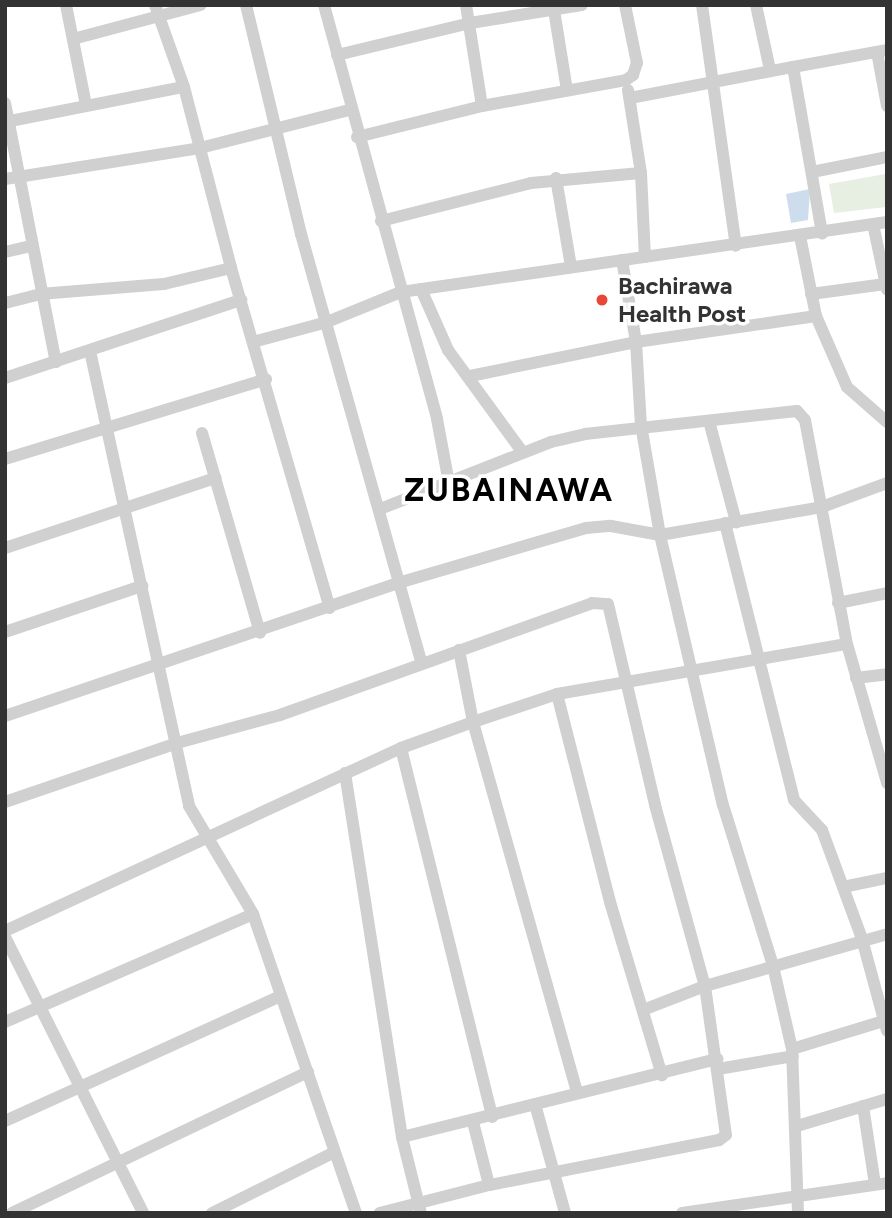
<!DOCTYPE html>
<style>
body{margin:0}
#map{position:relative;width:892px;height:1218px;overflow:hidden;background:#fff;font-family:Figtree,sans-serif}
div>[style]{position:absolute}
.green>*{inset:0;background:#e6efe1}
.water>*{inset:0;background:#ceddee}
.minor>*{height:12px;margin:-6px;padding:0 6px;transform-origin:6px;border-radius:6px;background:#d0d0d0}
.dots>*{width:19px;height:19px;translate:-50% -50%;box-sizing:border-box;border:4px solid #fff;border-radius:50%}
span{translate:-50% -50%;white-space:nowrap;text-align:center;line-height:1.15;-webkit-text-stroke:7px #fff;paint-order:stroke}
.poi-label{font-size:24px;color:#333;font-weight:700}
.left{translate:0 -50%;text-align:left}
.district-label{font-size:32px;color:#000;font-weight:700;letter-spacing:2px}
.frame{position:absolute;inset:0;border:7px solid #333;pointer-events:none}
</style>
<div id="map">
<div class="green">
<i style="clip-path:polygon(886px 174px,887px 207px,834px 213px,829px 184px)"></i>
</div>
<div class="water">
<i style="clip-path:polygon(810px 189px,808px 220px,791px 223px,786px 194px)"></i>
</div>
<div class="minor">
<i style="left:66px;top:5px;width:102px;rotate:78.7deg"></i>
<i style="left:155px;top:5px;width:87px;rotate:70.5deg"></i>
<i style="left:184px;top:87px;width:187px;rotate:75.4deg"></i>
<i style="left:231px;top:268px;width:354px;rotate:73.8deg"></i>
<i style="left:246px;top:5px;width:236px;rotate:76.5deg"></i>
<i style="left:301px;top:234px;width:445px;rotate:74.3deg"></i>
<i style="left:324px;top:5px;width:429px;rotate:74.7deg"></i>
<i style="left:437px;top:419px;width:65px;rotate:79.4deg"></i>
<i style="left:466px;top:5px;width:102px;rotate:81deg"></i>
<i style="left:702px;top:5px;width:243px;rotate:82deg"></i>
<i style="left:756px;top:5px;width:66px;rotate:77.8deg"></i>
<i style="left:554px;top:10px;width:81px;rotate:80.8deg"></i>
<i style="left:73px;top:39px;width:132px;rotate:-14.9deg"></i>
<i style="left:877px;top:52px;width:55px;rotate:79.5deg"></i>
<i style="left:337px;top:55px;width:137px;rotate:-13.5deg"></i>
<i style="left:470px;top:23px;width:113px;rotate:-9.1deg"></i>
<i style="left:793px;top:67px;width:96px;rotate:-10.3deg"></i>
<i style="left:628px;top:90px;width:84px;rotate:81.1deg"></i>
<i style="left:641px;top:173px;width:84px;rotate:87.3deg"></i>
<i style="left:630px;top:98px;width:166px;rotate:-10.8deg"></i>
<i style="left:793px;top:67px;width:169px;rotate:80.1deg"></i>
<i style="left:5px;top:103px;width:264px;rotate:78.9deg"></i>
<i style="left:5px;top:122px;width:182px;rotate:-11.1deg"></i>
<i style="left:357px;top:137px;width:129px;rotate:-13.9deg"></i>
<i style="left:482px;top:106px;width:146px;rotate:-10.2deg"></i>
<i style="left:626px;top:80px;width:9px;rotate:-36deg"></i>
<i style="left:633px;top:75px;width:13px;rotate:-72deg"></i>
<i style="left:637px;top:63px;width:59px;rotate:-101.7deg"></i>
<i style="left:812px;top:172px;width:76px;rotate:-11.3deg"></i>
<i style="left:556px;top:178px;width:90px;rotate:80.4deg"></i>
<i style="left:5px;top:179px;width:197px;rotate:-9deg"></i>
<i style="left:200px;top:148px;width:154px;rotate:-14.3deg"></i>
<i style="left:381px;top:221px;width:155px;rotate:-14.2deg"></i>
<i style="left:531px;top:183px;width:110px;rotate:-5.2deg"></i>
<i style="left:873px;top:224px;width:67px;rotate:78deg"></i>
<i style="left:800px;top:236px;width:82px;rotate:78.7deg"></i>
<i style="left:816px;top:316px;width:77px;rotate:66.4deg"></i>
<i style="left:847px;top:387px;width:53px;rotate:41.2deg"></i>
<i style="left:5px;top:252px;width:27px;rotate:-13deg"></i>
<i style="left:622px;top:260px;width:83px;rotate:80.3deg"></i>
<i style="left:636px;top:342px;width:182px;rotate:-8.2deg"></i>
<i style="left:421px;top:289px;width:67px;rotate:66.1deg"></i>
<i style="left:448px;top:350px;width:127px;rotate:53.9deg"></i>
<i style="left:811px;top:294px;width:75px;rotate:-7.7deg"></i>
<i style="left:5px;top:303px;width:36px;rotate:-14deg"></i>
<i style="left:40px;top:294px;width:124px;rotate:-4.6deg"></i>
<i style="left:164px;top:284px;width:69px;rotate:-13.4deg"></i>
<i style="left:253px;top:342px;width:77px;rotate:-15.1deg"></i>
<i style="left:327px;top:322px;width:80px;rotate:-22.1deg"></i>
<i style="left:401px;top:292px;width:491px;rotate:-8.2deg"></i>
<i style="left:90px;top:351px;width:466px;rotate:77.7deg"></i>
<i style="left:189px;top:806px;width:126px;rotate:59.3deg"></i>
<i style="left:253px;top:914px;width:316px;rotate:71deg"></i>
<i style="left:470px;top:376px;width:169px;rotate:-11.6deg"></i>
<i style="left:636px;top:342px;width:83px;rotate:86.6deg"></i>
<i style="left:641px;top:425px;width:112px;rotate:80.2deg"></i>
<i style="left:660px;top:535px;width:277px;rotate:76.9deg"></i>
<i style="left:723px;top:805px;width:169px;rotate:72.7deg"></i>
<i style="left:773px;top:966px;width:85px;rotate:77.1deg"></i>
<i style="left:792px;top:1049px;width:164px;rotate:87.9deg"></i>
<i style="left:5px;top:378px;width:249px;rotate:-18.3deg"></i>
<i style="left:709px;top:421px;width:105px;rotate:75deg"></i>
<i style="left:202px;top:433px;width:208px;rotate:73.8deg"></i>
<i style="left:5px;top:459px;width:273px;rotate:-17deg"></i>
<i style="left:380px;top:509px;width:184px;rotate:-21.4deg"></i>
<i style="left:551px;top:442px;width:35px;rotate:-13deg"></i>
<i style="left:585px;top:434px;width:213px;rotate:-6.2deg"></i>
<i style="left:797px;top:411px;width:12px;rotate:48deg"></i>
<i style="left:805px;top:420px;width:228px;rotate:79.4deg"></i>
<i style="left:847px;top:644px;width:145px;rotate:73.9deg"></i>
<i style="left:725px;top:523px;width:285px;rotate:76deg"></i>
<i style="left:794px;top:800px;width:41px;rotate:47deg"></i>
<i style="left:822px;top:830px;width:116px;rotate:69.8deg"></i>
<i style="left:862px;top:939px;width:95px;rotate:74.8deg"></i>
<i style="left:5px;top:548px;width:222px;rotate:-18.4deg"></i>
<i style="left:838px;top:603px;width:50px;rotate:-11.5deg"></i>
<i style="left:5px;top:632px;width:145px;rotate:-18.6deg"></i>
<i style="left:459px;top:650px;width:73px;rotate:79deg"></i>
<i style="left:473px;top:722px;width:384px;rotate:74.3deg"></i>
<i style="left:856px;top:678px;width:31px;rotate:-7deg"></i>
<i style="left:557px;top:694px;width:215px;rotate:75.7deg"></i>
<i style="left:610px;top:902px;width:181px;rotate:73.3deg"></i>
<i style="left:5px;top:716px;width:415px;rotate:-18.7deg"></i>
<i style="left:398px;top:583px;width:196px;rotate:-16.3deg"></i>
<i style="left:586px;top:528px;width:25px;rotate:-5deg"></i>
<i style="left:611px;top:526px;width:50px;rotate:10.4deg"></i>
<i style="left:660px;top:535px;width:164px;rotate:-9.8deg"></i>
<i style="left:822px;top:507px;width:69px;rotate:-20.3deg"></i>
<i style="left:401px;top:748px;width:380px;rotate:76.1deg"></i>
<i style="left:345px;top:773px;width:368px;rotate:81.1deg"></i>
<i style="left:402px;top:1137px;width:78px;rotate:76deg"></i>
<i style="left:5px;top:802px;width:182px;rotate:-18.9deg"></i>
<i style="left:177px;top:743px;width:107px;rotate:-15.2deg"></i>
<i style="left:280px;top:715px;width:331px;rotate:-19.7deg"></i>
<i style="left:592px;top:603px;width:16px;rotate:4deg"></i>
<i style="left:608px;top:604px;width:206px;rotate:76.8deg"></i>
<i style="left:655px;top:805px;width:188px;rotate:74.6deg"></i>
<i style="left:705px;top:986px;width:150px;rotate:82deg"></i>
<i style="left:726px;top:1135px;width:9px;rotate:144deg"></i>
<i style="left:719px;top:1140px;width:234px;rotate:168.9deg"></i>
<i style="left:489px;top:1185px;width:113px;rotate:165.6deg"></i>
<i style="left:843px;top:887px;width:45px;rotate:-11.6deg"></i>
<i style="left:5px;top:931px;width:436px;rotate:-24.8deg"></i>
<i style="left:401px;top:748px;width:77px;rotate:-19.9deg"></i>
<i style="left:473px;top:722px;width:89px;rotate:-18.4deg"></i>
<i style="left:557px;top:694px;width:294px;rotate:-9.8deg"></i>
<i style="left:5px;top:937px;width:309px;rotate:63.4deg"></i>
<i style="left:643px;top:1010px;width:66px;rotate:-21.2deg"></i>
<i style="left:705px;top:986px;width:189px;rotate:-15.9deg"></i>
<i style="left:5px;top:1022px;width:270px;rotate:-23.5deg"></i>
<i style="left:792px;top:1049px;width:99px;rotate:-17deg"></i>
<i style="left:718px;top:1069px;width:76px;rotate:-9.8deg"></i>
<i style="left:535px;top:1104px;width:113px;rotate:74.6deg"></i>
<i style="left:863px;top:1106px;width:79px;rotate:81.3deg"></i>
<i style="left:5px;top:1121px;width:303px;rotate:-24.4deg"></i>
<i style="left:473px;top:1122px;width:65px;rotate:75.7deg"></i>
<i style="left:797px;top:1126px;width:94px;rotate:-16.7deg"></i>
<i style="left:402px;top:1137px;width:325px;rotate:-13.9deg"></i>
<i style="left:12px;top:1213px;width:328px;rotate:-25.5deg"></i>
<i style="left:212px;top:1213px;width:135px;rotate:-26.4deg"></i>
<i style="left:682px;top:1213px;width:207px;rotate:-8.3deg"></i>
</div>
<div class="dots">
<i style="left:602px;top:300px;background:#e84637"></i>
</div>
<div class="poi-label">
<span class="left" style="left:618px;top:300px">Bachirawa<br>Health Post</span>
</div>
<div class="district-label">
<span style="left:509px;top:490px">ZUBAINAWA</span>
</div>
<div class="frame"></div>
</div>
